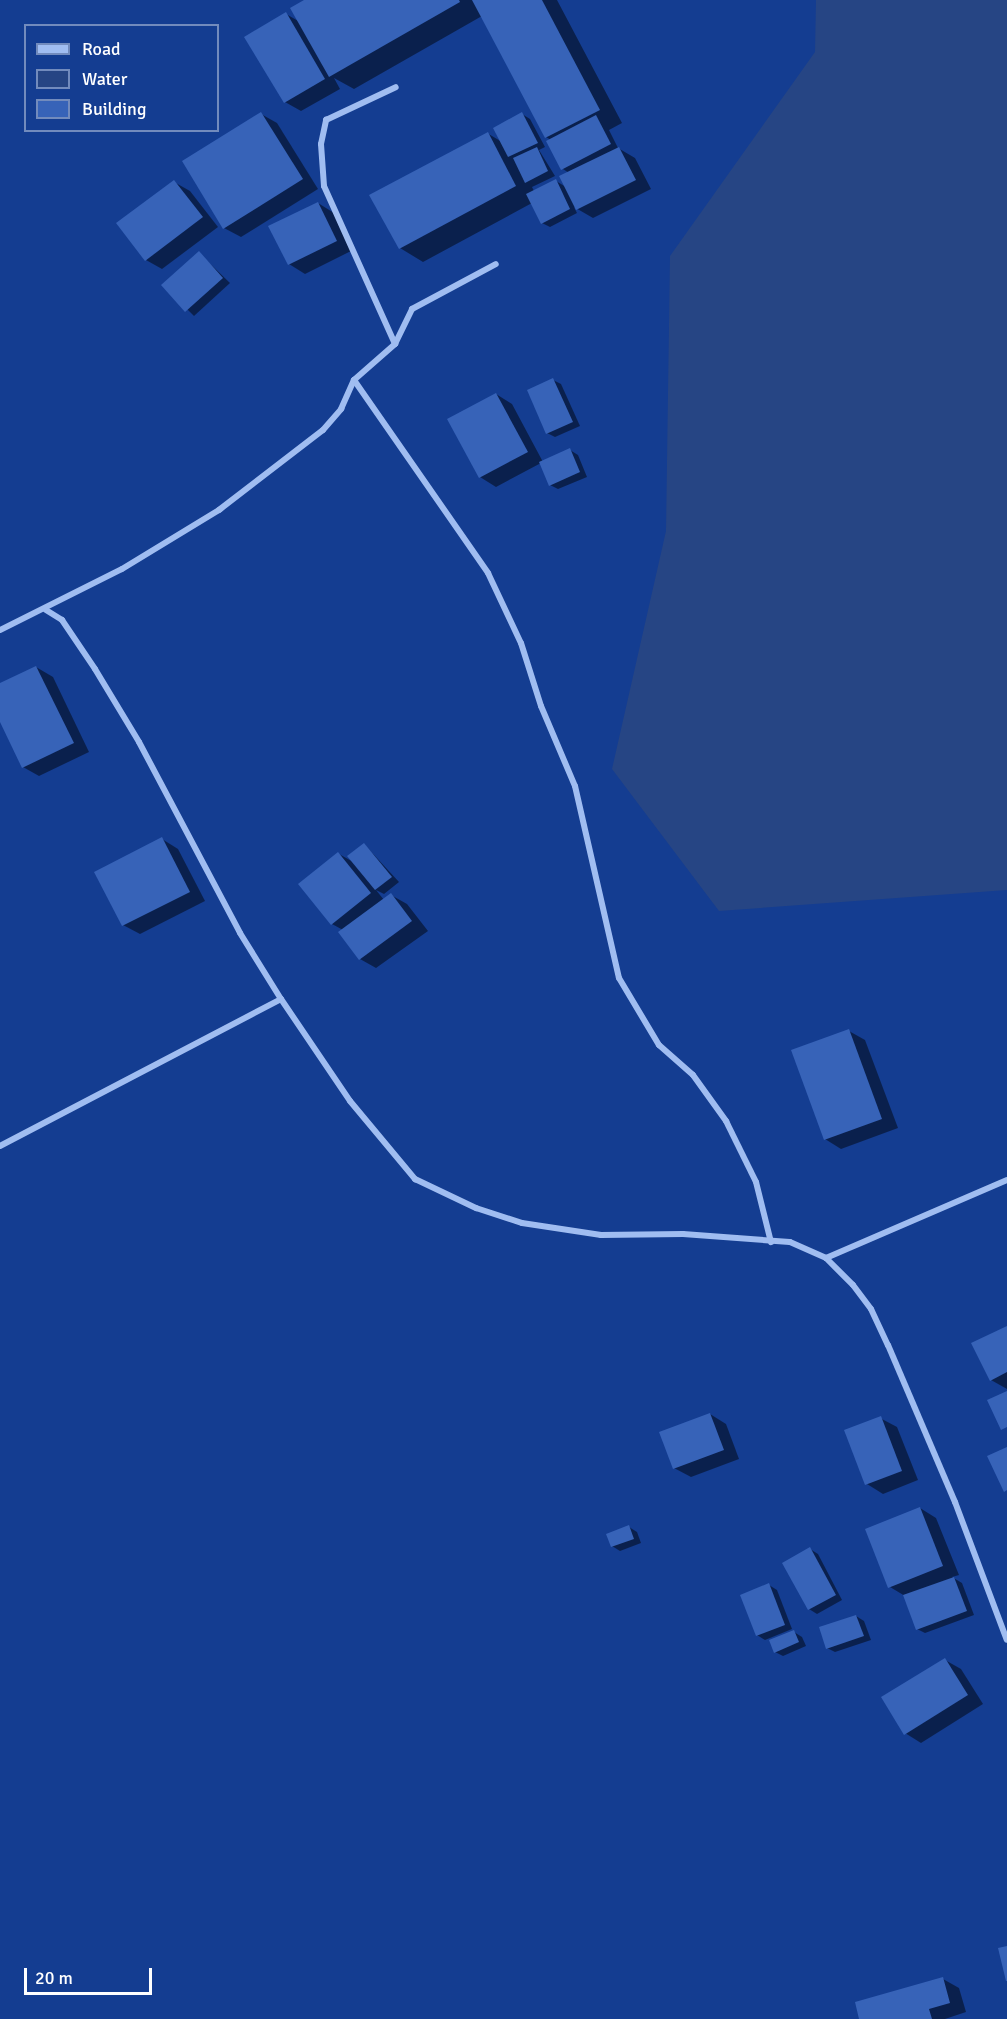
<!DOCTYPE html>
<style>
body{margin:0}
#map{position:relative;width:1007px;height:2019px;overflow:hidden;background:#143d91;font-family:Signika,sans-serif}
div>[style]{position:absolute}
.water>*{inset:0;background:#264584}
.shadow>*{inset:0;background:#0007}
.building>*{inset:0;background:#3763b8}
.minor>*{height:6px;margin:-3px;padding:0 3px;transform-origin:3px;border-radius:3px;background:#a0bdf1}
span{translate:-50% -50%;white-space:nowrap;text-align:center;line-height:1.15;-webkit-text-stroke:6px #143d91;paint-order:stroke}
.legend{position:absolute;left:24px;top:24px;width:195px;height:108px;box-sizing:border-box;background:#143d91;border:2px solid #728bbd;margin:0;padding:8px 10px;list-style:none;font-size:18px;color:#fff}
.legend li{display:flex;align-items:center;gap:12px;height:30px}
.legend b{width:30px;border:2px solid #728bbd}
.scale{position:absolute;left:24px;top:1968px;width:128px;height:27px;box-sizing:border-box;border:3px solid #fff;border-top:0;padding-left:8px;font-size:18px;line-height:21px;white-space:nowrap;color:#fff;-webkit-text-stroke:4px #143d91;paint-order:stroke}
</style>
<div id="map">
<div class="water">
<i style="clip-path:polygon(816px 0,1007px 0,1007px 890px,719px 911px,612px 769px,666px 531px,670px 256px,815px 52px)"></i>
</div>
<div class="shadow">
<i style="clip-path:polygon(307px 0,557px 0,622px 123px,609px 130px,618px 148px,635px 158px,651px 189px,593px 218px,574px 207px,577px 213px,550px 227px,542px 223px,532px 203px,423px 262px,400px 248px,487px 133px,502px 142px,522px 114px,530px 119px,545px 147px,539px 150px,555px 176px,532px 187px,534px 191px,556px 181px,566px 187px,569px 173px,563px 169px,551px 140px,546px 137px,482px 16px,354px 89px,334px 78px,340px 89px,301px 111px,285px 102px,286px 14px,300px 22px)"></i>
<i style="clip-path:polygon(261px 114px,277px 123px,318px 189px,241px 237px,224px 228px)"></i>
<i style="clip-path:polygon(174px 182px,190px 191px,218px 227px,162px 269px,146px 260px)"></i>
<i style="clip-path:polygon(318px 203px,334px 213px,353px 250px,305px 274px,289px 264px)"></i>
<i style="clip-path:polygon(199px 253px,230px 283px,194px 316px,163px 285px)"></i>
<i style="clip-path:polygon(553px 380px,561px 384px,580px 426px,555px 437px,547px 433px)"></i>
<i style="clip-path:polygon(496px 394px,512px 404px,543px 462px,570px 450px,578px 455px,587px 477px,558px 489px,550px 485px,541px 463px,496px 487px,480px 477px)"></i>
<i style="clip-path:polygon(36px 667px,53px 677px,89px 752px,39px 776px,23px 767px,0 719px,0 685px)"></i>
<i style="clip-path:polygon(162px 839px,178px 849px,205px 901px,140px 934px,123px 925px)"></i>
<i style="clip-path:polygon(364px 844px,399px 882px,384px 894px,376px 890px,384px 900px,391px 895px,407px 904px,428px 931px,376px 968px,360px 959px,343px 930px,332px 924px,339px 854px,355px 863px)"></i>
<i style="clip-path:polygon(849px 1031px,865px 1040px,898px 1128px,841px 1149px,825px 1139px)"></i>
<i style="clip-path:polygon(1007px 1327px,1007px 1389px,991px 1380px)"></i>
<i style="clip-path:polygon(710px 1414px,726px 1424px,739px 1459px,691px 1477px,674px 1468px)"></i>
<i style="clip-path:polygon(880px 1418px,897px 1427px,918px 1480px,883px 1494px,867px 1484px)"></i>
<i style="clip-path:polygon(920px 1508px,936px 1518px,959px 1575px,952px 1577px,962px 1583px,974px 1615px,925px 1633px,917px 1629px,905px 1596px,890px 1587px)"></i>
<i style="clip-path:polygon(629px 1527px,637px 1532px,641px 1543px,620px 1551px,612px 1546px)"></i>
<i style="clip-path:polygon(810px 1549px,818px 1554px,842px 1600px,817px 1614px,809px 1609px)"></i>
<i style="clip-path:polygon(769px 1585px,777px 1590px,792px 1629px,765px 1640px,757px 1635px)"></i>
<i style="clip-path:polygon(856px 1616px,864px 1621px,871px 1640px,835px 1652px,827px 1648px)"></i>
<i style="clip-path:polygon(794px 1632px,802px 1637px,806px 1646px,783px 1656px,775px 1652px)"></i>
<i style="clip-path:polygon(945px 1660px,961px 1669px,983px 1704px,921px 1743px,905px 1733px)"></i>
<i style="clip-path:polygon(943px 1979px,959px 1988px,966px 2012px,945px 2019px,861px 2019px)"></i>
</div>
<div class="building">
<i style="clip-path:polygon(304px 0,459px 0,460px 2px,329px 77px,290px 8px)"></i>
<i style="clip-path:polygon(472px 0,542px 0,600px 110px,545px 138px)"></i>
<i style="clip-path:polygon(286px 12px,325px 79px,284px 103px,244px 37px)"></i>
<i style="clip-path:polygon(261px 112px,303px 179px,223px 229px,182px 161px)"></i>
<i style="clip-path:polygon(522px 112px,538px 143px,508px 157px,493px 128px)"></i>
<i style="clip-path:polygon(596px 115px,611px 144px,561px 170px,546px 141px)"></i>
<i style="clip-path:polygon(488px 132px,516px 186px,399px 249px,369px 195px)"></i>
<i style="clip-path:polygon(537px 147px,548px 171px,525px 183px,513px 158px)"></i>
<i style="clip-path:polygon(619px 147px,636px 180px,576px 210px,559px 176px)"></i>
<i style="clip-path:polygon(556px 179px,570px 209px,541px 224px,526px 194px)"></i>
<i style="clip-path:polygon(174px 180px,203px 217px,145px 261px,116px 223px)"></i>
<i style="clip-path:polygon(318px 202px,337px 241px,288px 265px,268px 226px)"></i>
<i style="clip-path:polygon(199px 251px,223px 278px,185px 312px,161px 285px)"></i>
<i style="clip-path:polygon(553px 378px,573px 422px,546px 434px,527px 390px)"></i>
<i style="clip-path:polygon(496px 393px,528px 452px,479px 478px,447px 419px)"></i>
<i style="clip-path:polygon(570px 448px,580px 472px,549px 486px,539px 462px)"></i>
<i style="clip-path:polygon(36px 666px,74px 743px,22px 768px,0 722px,0 683px)"></i>
<i style="clip-path:polygon(162px 837px,190px 892px,122px 926px,94px 872px)"></i>
<i style="clip-path:polygon(364px 843px,392px 877px,375px 890px,347px 856px)"></i>
<i style="clip-path:polygon(338px 852px,371px 893px,331px 925px,298px 884px)"></i>
<i style="clip-path:polygon(391px 893px,412px 921px,359px 960px,338px 932px)"></i>
<i style="clip-path:polygon(849px 1029px,882px 1119px,824px 1140px,791px 1050px)"></i>
<i style="clip-path:polygon(1007px 1326px,1007px 1372px,990px 1381px,971px 1343px)"></i>
<i style="clip-path:polygon(1007px 1391px,1007px 1427px,1001px 1430px,987px 1400px)"></i>
<i style="clip-path:polygon(710px 1413px,724px 1450px,673px 1469px,659px 1432px)"></i>
<i style="clip-path:polygon(881px 1416px,902px 1471px,865px 1485px,844px 1430px)"></i>
<i style="clip-path:polygon(1007px 1447px,1007px 1490px,1004px 1492px,987px 1456px)"></i>
<i style="clip-path:polygon(920px 1507px,943px 1566px,888px 1588px,865px 1529px)"></i>
<i style="clip-path:polygon(629px 1525px,634px 1539px,611px 1547px,606px 1534px)"></i>
<i style="clip-path:polygon(810px 1547px,836px 1595px,808px 1610px,782px 1563px)"></i>
<i style="clip-path:polygon(954px 1577px,967px 1611px,916px 1630px,903px 1595px)"></i>
<i style="clip-path:polygon(769px 1583px,785px 1625px,756px 1636px,740px 1595px)"></i>
<i style="clip-path:polygon(856px 1615px,864px 1636px,826px 1649px,819px 1627px)"></i>
<i style="clip-path:polygon(794px 1630px,799px 1642px,774px 1653px,769px 1640px)"></i>
<i style="clip-path:polygon(945px 1658px,968px 1695px,904px 1735px,881px 1697px)"></i>
<i style="clip-path:polygon(1007px 1946px,1007px 1981px,1006px 1981px,998px 1948px)"></i>
<i style="clip-path:polygon(943px 1977px,950px 2003px,929px 2009px,932px 2019px,859px 2019px,855px 2002px)"></i>
</div>
<div class="minor">
<i style="left:395px;top:344px;width:173px;rotate:-114.2deg"></i>
<i style="left:324px;top:186px;width:42px;rotate:-94.1deg"></i>
<i style="left:321px;top:144px;width:25px;rotate:-78deg"></i>
<i style="left:326px;top:120px;width:77px;rotate:-25.2deg"></i>
<i style="left:354px;top:380px;width:235px;rotate:55.2deg"></i>
<i style="left:488px;top:573px;width:77px;rotate:64.8deg"></i>
<i style="left:521px;top:643px;width:66px;rotate:72.4deg"></i>
<i style="left:541px;top:706px;width:87px;rotate:67deg"></i>
<i style="left:575px;top:786px;width:197px;rotate:77.1deg"></i>
<i style="left:619px;top:978px;width:78px;rotate:59.2deg"></i>
<i style="left:659px;top:1045px;width:45px;rotate:41.4deg"></i>
<i style="left:693px;top:1075px;width:57px;rotate:54.3deg"></i>
<i style="left:726px;top:1121px;width:68px;rotate:63.8deg"></i>
<i style="left:756px;top:1182px;width:62px;rotate:76deg"></i>
<i style="left:46px;top:610px;width:19px;rotate:32deg"></i>
<i style="left:62px;top:620px;width:59px;rotate:56deg"></i>
<i style="left:95px;top:669px;width:85px;rotate:58.9deg"></i>
<i style="left:139px;top:742px;width:216px;rotate:62.1deg"></i>
<i style="left:240px;top:933px;width:78px;rotate:58.2deg"></i>
<i style="left:281px;top:999px;width:123px;rotate:55.9deg"></i>
<i style="left:350px;top:1101px;width:102px;rotate:50.2deg"></i>
<i style="left:415px;top:1179px;width:68px;rotate:25.4deg"></i>
<i style="left:476px;top:1208px;width:48px;rotate:18.1deg"></i>
<i style="left:522px;top:1223px;width:80px;rotate:8.6deg"></i>
<i style="left:601px;top:1235px;width:82px;rotate:-0.7deg"></i>
<i style="left:683px;top:1234px;width:107px;rotate:4.3deg"></i>
<i style="left:790px;top:1242px;width:39px;rotate:24deg"></i>
<i style="left:826px;top:1258px;width:38px;rotate:45deg"></i>
<i style="left:853px;top:1285px;width:30px;rotate:53deg"></i>
<i style="left:871px;top:1309px;width:40px;rotate:65deg"></i>
<i style="left:888px;top:1345px;width:171px;rotate:66.9deg"></i>
<i style="left:955px;top:1502px;width:147px;rotate:69.4deg"></i>
<i style="left:0;top:630px;width:136px;rotate:-26.6deg"></i>
<i style="left:122px;top:569px;width:114px;rotate:-31.3deg"></i>
<i style="left:219px;top:510px;width:131px;rotate:-37.6deg"></i>
<i style="left:323px;top:430px;width:28px;rotate:-49deg"></i>
<i style="left:341px;top:409px;width:32px;rotate:-66deg"></i>
<i style="left:354px;top:380px;width:55px;rotate:-41.3deg"></i>
<i style="left:395px;top:344px;width:39px;rotate:-64deg"></i>
<i style="left:412px;top:309px;width:95px;rotate:-28.2deg"></i>
<i style="left:0;top:1146px;width:317px;rotate:-27.6deg"></i>
<i style="left:826px;top:1258px;width:197px;rotate:-23.3deg"></i>
</div>
<ul class="legend">
<li><b style="height:8px;background:#a0bdf1"></b>Road</li>
<li><b style="height:16px;background:#264584"></b>Water</li>
<li><b style="height:16px;background:#3763b8"></b>Building</li>
</ul>
<div class="scale">20 m</div>
</div>
